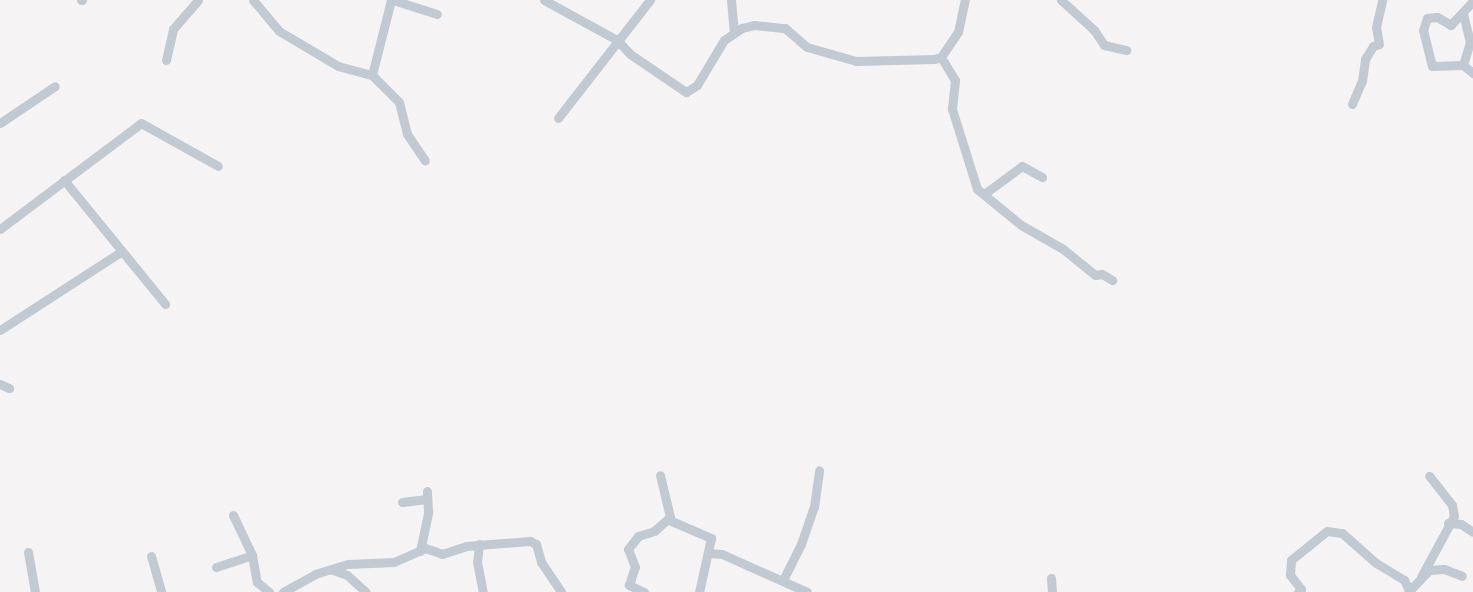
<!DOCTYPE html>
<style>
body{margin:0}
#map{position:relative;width:1473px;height:592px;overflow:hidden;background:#f5f3f3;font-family:Cabin,sans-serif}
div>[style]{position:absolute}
.street>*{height:9px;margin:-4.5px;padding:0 4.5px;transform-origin:4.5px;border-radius:4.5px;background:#c1cad2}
span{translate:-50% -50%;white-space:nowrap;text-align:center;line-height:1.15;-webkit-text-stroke:5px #fff;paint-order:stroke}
</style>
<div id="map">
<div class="street">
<i style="left:81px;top:0;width:1px"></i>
<i style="left:253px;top:0;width:40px;rotate:50deg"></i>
<i style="left:279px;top:31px;width:69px;rotate:30.7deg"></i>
<i style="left:338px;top:66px;width:35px;rotate:15deg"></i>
<i style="left:372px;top:75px;width:77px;rotate:-75.8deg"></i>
<i style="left:393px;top:0;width:46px;rotate:17.7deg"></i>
<i style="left:544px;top:0;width:83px;rotate:28.7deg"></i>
<i style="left:617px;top:40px;width:19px;rotate:47deg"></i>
<i style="left:630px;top:54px;width:68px;rotate:34.2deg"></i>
<i style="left:686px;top:92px;width:13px;rotate:-32deg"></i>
<i style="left:697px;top:85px;width:52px;rotate:-59deg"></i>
<i style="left:724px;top:40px;width:22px;rotate:-34deg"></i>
<i style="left:742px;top:28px;width:12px;rotate:-14deg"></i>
<i style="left:754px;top:25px;width:31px;rotate:6deg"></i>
<i style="left:785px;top:28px;width:29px;rotate:41deg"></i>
<i style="left:807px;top:47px;width:51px;rotate:15.9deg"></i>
<i style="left:856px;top:61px;width:78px;rotate:-1.5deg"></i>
<i style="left:934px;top:59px;width:7px;rotate:-16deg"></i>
<i style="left:941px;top:57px;width:30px;rotate:-56deg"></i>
<i style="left:958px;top:32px;width:33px;rotate:-78deg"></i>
<i style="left:731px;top:0;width:32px;rotate:85deg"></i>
<i style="left:1061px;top:0;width:45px;rotate:42.3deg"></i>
<i style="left:1094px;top:30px;width:18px;rotate:56deg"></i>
<i style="left:1104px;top:45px;width:23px;rotate:13deg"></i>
<i style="left:1473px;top:1px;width:33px;rotate:133deg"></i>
<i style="left:1451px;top:25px;width:16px;rotate:-150deg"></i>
<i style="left:1437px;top:17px;width:10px;rotate:174deg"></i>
<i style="left:1427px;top:18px;width:13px;rotate:108deg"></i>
<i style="left:1423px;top:30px;width:37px;rotate:76deg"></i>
<i style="left:1432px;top:66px;width:31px;rotate:-2deg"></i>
<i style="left:1463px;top:65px;width:13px;rotate:39deg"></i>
<i style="left:1463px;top:14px;width:29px;rotate:76deg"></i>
<i style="left:1470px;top:42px;width:24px;rotate:107deg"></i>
<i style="left:941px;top:57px;width:27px;rotate:59deg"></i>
<i style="left:955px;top:80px;width:29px;rotate:96deg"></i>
<i style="left:952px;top:109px;width:84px;rotate:72.6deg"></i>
<i style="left:977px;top:189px;width:57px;rotate:39.3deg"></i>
<i style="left:1021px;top:225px;width:48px;rotate:29.7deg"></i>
<i style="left:1063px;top:249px;width:41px;rotate:39.1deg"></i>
<i style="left:1095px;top:275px;width:7px;rotate:-8deg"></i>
<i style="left:1102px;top:274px;width:12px;rotate:31deg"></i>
<i style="left:166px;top:60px;width:32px;rotate:-77deg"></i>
<i style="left:173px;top:29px;width:38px;rotate:-49deg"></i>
<i style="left:372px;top:75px;width:38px;rotate:45deg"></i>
<i style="left:399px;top:102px;width:33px;rotate:76deg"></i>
<i style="left:407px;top:134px;width:32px;rotate:56deg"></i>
<i style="left:1352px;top:104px;width:25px;rotate:-67deg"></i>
<i style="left:1362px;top:81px;width:22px;rotate:-82deg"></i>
<i style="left:1365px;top:59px;width:15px;rotate:-58deg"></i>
<i style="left:1373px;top:46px;width:6px;rotate:-18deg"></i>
<i style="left:1379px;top:44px;width:17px;rotate:-100deg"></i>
<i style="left:1376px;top:27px;width:28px;rotate:-77deg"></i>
<i style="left:558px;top:118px;width:150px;rotate:-52.1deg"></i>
<i style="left:0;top:123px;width:66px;rotate:-33.9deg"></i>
<i style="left:64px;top:180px;width:160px;rotate:50.8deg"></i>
<i style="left:984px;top:194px;width:47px;rotate:-36.4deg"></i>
<i style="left:1022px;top:166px;width:23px;rotate:29deg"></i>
<i style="left:0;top:229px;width:176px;rotate:-36.9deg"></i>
<i style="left:141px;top:123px;width:88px;rotate:29.2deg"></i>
<i style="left:0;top:330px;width:145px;rotate:-32.9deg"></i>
<i style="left:0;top:384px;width:10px;rotate:24deg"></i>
<i style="left:402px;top:502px;width:23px;rotate:-7deg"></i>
<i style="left:233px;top:515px;width:44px;rotate:64.6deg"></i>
<i style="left:252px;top:555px;width:27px;rotate:80deg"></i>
<i style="left:257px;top:582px;width:16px;rotate:40deg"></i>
<i style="left:669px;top:520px;width:46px;rotate:23.2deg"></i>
<i style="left:711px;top:538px;width:55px;rotate:102.5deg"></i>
<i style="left:1448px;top:523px;width:13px;rotate:4deg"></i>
<i style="left:1461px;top:524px;width:14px;rotate:34deg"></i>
<i style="left:479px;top:544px;width:18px;rotate:96deg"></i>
<i style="left:477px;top:562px;width:31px;rotate:79deg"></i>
<i style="left:420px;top:551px;width:40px;rotate:-78deg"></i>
<i style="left:428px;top:512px;width:21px;rotate:-93deg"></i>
<i style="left:28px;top:552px;width:41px;rotate:80.1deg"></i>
<i style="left:709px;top:553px;width:13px;rotate:4deg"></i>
<i style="left:722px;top:554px;width:93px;rotate:24.1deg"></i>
<i style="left:151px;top:556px;width:37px;rotate:74deg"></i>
<i style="left:216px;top:567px;width:38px;rotate:-18deg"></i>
<i style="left:333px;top:570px;width:15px;rotate:20deg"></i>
<i style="left:347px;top:575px;width:25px;rotate:42deg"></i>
<i style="left:1421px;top:577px;width:69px;rotate:-61.6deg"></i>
<i style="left:1454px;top:516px;width:11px;rotate:-100deg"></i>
<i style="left:1452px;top:505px;width:37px;rotate:-128deg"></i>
<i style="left:1051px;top:578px;width:14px;rotate:86deg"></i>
<i style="left:783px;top:580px;width:40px;rotate:-63.4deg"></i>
<i style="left:801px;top:544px;width:39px;rotate:-71deg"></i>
<i style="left:814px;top:507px;width:37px;rotate:-82deg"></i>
<i style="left:283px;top:592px;width:37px;rotate:-29deg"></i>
<i style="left:315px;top:574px;width:34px;rotate:-17deg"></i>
<i style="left:348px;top:564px;width:46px;rotate:-2.5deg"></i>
<i style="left:394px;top:562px;width:34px;rotate:-24deg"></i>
<i style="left:425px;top:548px;width:18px;rotate:19deg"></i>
<i style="left:442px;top:554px;width:25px;rotate:-18deg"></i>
<i style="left:466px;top:546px;width:64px;rotate:-4.5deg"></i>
<i style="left:530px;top:541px;width:7px;rotate:27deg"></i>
<i style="left:536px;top:544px;width:19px;rotate:74deg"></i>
<i style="left:541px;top:562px;width:36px;rotate:56deg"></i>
<i style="left:644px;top:592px;width:17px;rotate:-155deg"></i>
<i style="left:629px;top:585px;width:19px;rotate:-72deg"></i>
<i style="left:635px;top:567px;width:19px;rotate:-111deg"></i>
<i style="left:628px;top:549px;width:16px;rotate:-52deg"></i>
<i style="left:638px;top:536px;width:17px;rotate:-17deg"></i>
<i style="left:654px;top:531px;width:21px;rotate:-41deg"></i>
<i style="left:670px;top:517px;width:43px;rotate:-103.4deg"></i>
<i style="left:1298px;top:592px;width:4px;rotate:-45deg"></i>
<i style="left:1301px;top:589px;width:18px;rotate:-128deg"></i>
<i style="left:1290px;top:575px;width:15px;rotate:-86deg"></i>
<i style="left:1291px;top:560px;width:46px;rotate:-38.9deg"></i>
<i style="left:1327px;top:531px;width:15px;rotate:8deg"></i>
<i style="left:1342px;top:533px;width:45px;rotate:41.4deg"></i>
<i style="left:1376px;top:563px;width:33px;rotate:31deg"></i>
<i style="left:1404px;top:580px;width:11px;rotate:63deg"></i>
<i style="left:1408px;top:592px;width:30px;rotate:-46deg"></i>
<i style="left:1429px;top:570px;width:15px;rotate:-4deg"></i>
<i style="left:1444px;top:569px;width:19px;rotate:21deg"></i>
</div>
</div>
